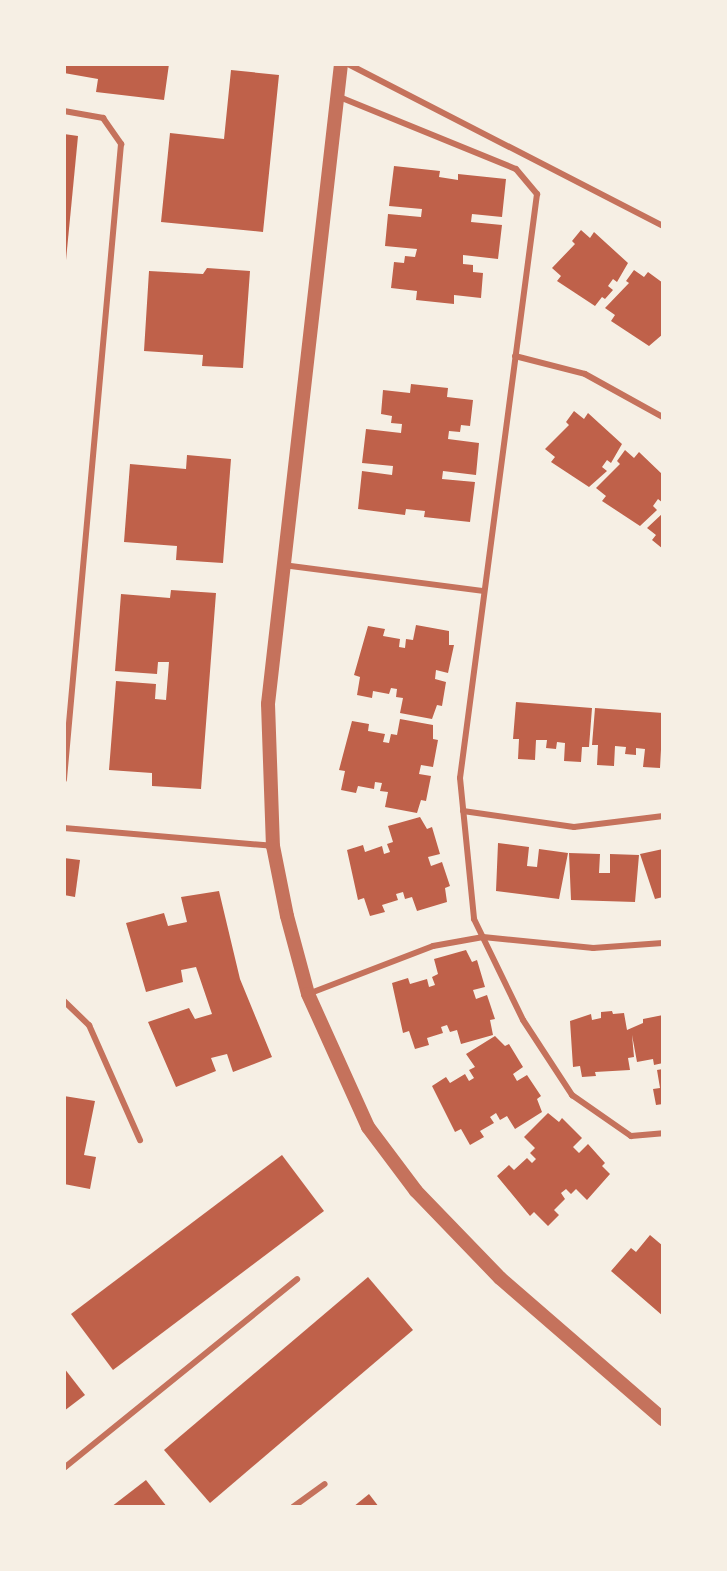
<!DOCTYPE html>
<style>
body{margin:0}
#map{position:relative;width:727px;height:1571px;overflow:hidden;background:#f6efe4;font-family:Roboto,sans-serif}
div>[style]{position:absolute}
.building>*{inset:0;background:#bf614a}
.service>*{height:6px;margin:-3px;padding:0 3px;transform-origin:3px;border-radius:3px;background:#c5725c}
.tertiary>*{height:14px;margin:-7px;padding:0 7px;transform-origin:7px;border-radius:7px;background:#c5725c}
span{translate:-50% -50%;white-space:nowrap;text-align:center;line-height:1.15;-webkit-text-stroke:8px #f6efe4;paint-order:stroke}
.frame{position:absolute;inset:0;border:66px solid #f6efe4;pointer-events:none}
</style>
<div id="map">
<div class="building">
<i style="clip-path:polygon(64px 64px,169px 64px,164px 100px,96px 92px,98px 79px,64px 73px)"></i>
<i style="clip-path:polygon(231px 70px,279px 75px,263px 232px,161px 222px,170px 133px,224px 139px)"></i>
<i style="clip-path:polygon(64px 134px,78px 136px,66px 260px,64px 260px)"></i>
<i style="clip-path:polygon(394px 166px,440px 171px,439px 177px,458px 180px,458px 174px,506px 179px,502px 217px,472px 214px,471px 222px,502px 225px,498px 259px,463px 255px,463px 264px,473px 265px,473px 272px,483px 273px,481px 298px,454px 295px,454px 304px,416px 300px,417px 291px,391px 288px,394px 262px,404px 263px,405px 256px,415px 257px,417px 249px,385px 246px,388px 214px,421px 217px,422px 209px,389px 206px)"></i>
<i style="clip-path:polygon(581px 230px,590px 238px,594px 232px,628px 263px,617px 282px,613px 279px,608px 286px,613px 290px,605px 299px,602px 297px,595px 306px,557px 281px,561px 276px,552px 268px,575px 244px,572px 241px)"></i>
<i style="clip-path:polygon(207px 268px,250px 271px,243px 368px,202px 366px,203px 355px,144px 351px,149px 271px,203px 274px)"></i>
<i style="clip-path:polygon(634px 270px,644px 277px,648px 272px,663px 283px,663px 334px,649px 346px,611px 321px,615px 315px,605px 308px,629px 283px,626px 281px)"></i>
<i style="clip-path:polygon(411px 384px,448px 388px,447px 397px,473px 400px,470px 426px,461px 425px,460px 432px,449px 431px,448px 439px,479px 443px,476px 475px,443px 471px,442px 479px,475px 482px,470px 522px,424px 517px,425px 511px,406px 509px,405px 515px,358px 509px,362px 471px,392px 475px,393px 466px,362px 463px,366px 429px,401px 433px,402px 424px,391px 423px,392px 416px,381px 414px,383px 390px,410px 393px)"></i>
<i style="clip-path:polygon(574px 411px,584px 419px,588px 413px,622px 444px,611px 463px,607px 460px,602px 467px,607px 471px,589px 487px,551px 462px,555px 457px,545px 449px,569px 425px,566px 422px)"></i>
<i style="clip-path:polygon(625px 450px,634px 458px,639px 452px,663px 475px,663px 503px,658px 499px,653px 506px,657px 510px,640px 526px,602px 501px,606px 496px,596px 488px,620px 464px,617px 461px)"></i>
<i style="clip-path:polygon(187px 455px,231px 459px,223px 563px,176px 560px,177px 546px,124px 542px,130px 464px,186px 469px)"></i>
<i style="clip-path:polygon(663px 513px,663px 549px,652px 540px,656px 535px,647px 528px)"></i>
<i style="clip-path:polygon(171px 590px,216px 593px,201px 789px,152px 786px,152px 773px,109px 770px,116px 681px,156px 684px,155px 699px,166px 700px,169px 662px,158px 662px,157px 674px,115px 671px,121px 594px,170px 598px)"></i>
<i style="clip-path:polygon(416px 625px,449px 631px,449px 645px,454px 645px,448px 673px,436px 670px,435px 679px,446px 682px,442px 706px,437px 705px,432px 719px,400px 713px,403px 698px,396px 697px,397px 689px,391px 688px,389px 694px,373px 691px,372px 698px,357px 695px,360px 677px,354px 675px,368px 626px,385px 629px,383px 636px,400px 639px,399px 647px,405px 648px,406px 639px,413px 640px)"></i>
<i style="clip-path:polygon(516px 702px,592px 708px,589px 747px,582px 747px,581px 762px,564px 761px,565px 743px,557px 742px,556px 749px,546px 748px,547px 740px,536px 740px,535px 760px,518px 759px,519px 739px,513px 739px)"></i>
<i style="clip-path:polygon(595px 708px,663px 713px,660px 768px,643px 767px,645px 749px,636px 748px,636px 755px,625px 754px,626px 747px,615px 746px,614px 766px,597px 765px,598px 745px,592px 745px)"></i>
<i style="clip-path:polygon(400px 719px,433px 725px,433px 739px,438px 740px,433px 767px,421px 765px,419px 774px,431px 776px,426px 801px,421px 800px,417px 813px,385px 807px,388px 792px,380px 791px,382px 783px,375px 782px,374px 789px,358px 786px,356px 793px,341px 790px,345px 771px,339px 770px,352px 721px,369px 724px,368px 731px,385px 734px,383px 742px,389px 743px,391px 734px,397px 735px)"></i>
<i style="clip-path:polygon(420px 817px,427px 829px,432px 827px,440px 854px,428px 857px,431px 866px,442px 862px,450px 886px,445px 888px,447px 902px,417px 911px,412px 897px,405px 899px,403px 892px,396px 894px,398px 900px,382px 905px,385px 912px,370px 916px,364px 898px,358px 900px,347px 850px,363px 845px,365px 852px,382px 846px,384px 854px,390px 852px,387px 844px,393px 842px,388px 826px)"></i>
<i style="clip-path:polygon(498px 843px,529px 847px,527px 866px,537px 867px,539px 849px,568px 853px,559px 899px,496px 891px)"></i>
<i style="clip-path:polygon(663px 849px,663px 897px,655px 899px,640px 854px)"></i>
<i style="clip-path:polygon(569px 853px,600px 854px,599px 873px,610px 873px,610px 854px,639px 855px,635px 902px,571px 900px)"></i>
<i style="clip-path:polygon(64px 858px,80px 860px,75px 897px,64px 895px)"></i>
<i style="clip-path:polygon(219px 891px,240px 979px,272px 1057px,233px 1072px,227px 1054px,211px 1058px,216px 1071px,176px 1087px,148px 1022px,189px 1008px,195px 1019px,212px 1014px,196px 967px,181px 970px,183px 982px,146px 992px,126px 923px,164px 913px,168px 926px,187px 922px,181px 897px)"></i>
<i style="clip-path:polygon(466px 950px,472px 962px,477px 960px,485px 987px,473px 990px,476px 999px,487px 995px,495px 1019px,490px 1020px,493px 1035px,461px 1044px,457px 1030px,450px 1032px,447px 1025px,441px 1027px,443px 1033px,427px 1038px,429px 1045px,415px 1049px,409px 1031px,403px 1033px,392px 983px,408px 978px,410px 984px,427px 979px,429px 987px,435px 985px,432px 977px,438px 974px,434px 959px)"></i>
<i style="clip-path:polygon(612px 1011px,613px 1014px,624px 1013px,627px 1030px,643px 1023px,643px 1019px,663px 1015px,663px 1063px,654px 1065px,653px 1059px,637px 1062px,632px 1035px,634px 1057px,628px 1058px,630px 1070px,595px 1072px,596px 1076px,582px 1077px,580px 1066px,573px 1067px,570px 1021px,591px 1014px,592px 1020px,601px 1018px,601px 1012px)"></i>
<i style="clip-path:polygon(495px 1036px,505px 1046px,509px 1044px,523px 1067px,513px 1074px,517px 1081px,527px 1075px,541px 1096px,537px 1099px,542px 1112px,515px 1129px,507px 1116px,500px 1120px,496px 1113px,490px 1117px,494px 1123px,480px 1131px,484px 1137px,470px 1145px,461px 1129px,455px 1132px,432px 1086px,446px 1077px,450px 1083px,465px 1074px,469px 1081px,474px 1078px,469px 1070px,475px 1067px,466px 1054px)"></i>
<i style="clip-path:polygon(663px 1069px,663px 1104px,656px 1105px,653px 1089px,660px 1088px,657px 1070px)"></i>
<i style="clip-path:polygon(64px 1096px,95px 1101px,84px 1155px,96px 1157px,90px 1189px,64px 1184px)"></i>
<i style="clip-path:polygon(548px 1113px,559px 1122px,562px 1118px,582px 1138px,573px 1147px,579px 1153px,588px 1144px,605px 1163px,602px 1166px,610px 1174px,587px 1200px,576px 1189px,571px 1194px,566px 1189px,561px 1193px,565px 1199px,554px 1210px,559px 1215px,548px 1226px,534px 1212px,530px 1216px,497px 1176px,509px 1165px,514px 1170px,527px 1158px,532px 1163px,536px 1159px,530px 1153px,535px 1148px,524px 1137px)"></i>
<i style="clip-path:polygon(282px 1155px,324px 1211px,113px 1370px,71px 1314px)"></i>
<i style="clip-path:polygon(650px 1235px,663px 1246px,663px 1316px,611px 1271px,631px 1248px,636px 1252px)"></i>
<i style="clip-path:polygon(368px 1277px,413px 1330px,210px 1503px,164px 1450px)"></i>
<i style="clip-path:polygon(64px 1368px,85px 1395px,64px 1411px)"></i>
<i style="clip-path:polygon(146px 1480px,167px 1507px,111px 1507px)"></i>
<i style="clip-path:polygon(369px 1494px,379px 1507px,353px 1507px)"></i>
</div>
<div class="service">
<i style="left:348px;top:64px;width:354px;rotate:27.2deg"></i>
<i style="left:337px;top:96px;width:193px;rotate:22.2deg"></i>
<i style="left:516px;top:169px;width:33px;rotate:50deg"></i>
<i style="left:537px;top:194px;width:589px;rotate:97.51deg"></i>
<i style="left:460px;top:778px;width:142px;rotate:84.3deg"></i>
<i style="left:474px;top:919px;width:112px;rotate:64.1deg"></i>
<i style="left:523px;top:1020px;width:90px;rotate:56.8deg"></i>
<i style="left:572px;top:1095px;width:72px;rotate:34.8deg"></i>
<i style="left:631px;top:1136px;width:32px;rotate:-5deg"></i>
<i style="left:64px;top:111px;width:40px;rotate:10deg"></i>
<i style="left:103px;top:118px;width:32px;rotate:55deg"></i>
<i style="left:121px;top:144px;width:638px;rotate:95.13deg"></i>
<i style="left:515px;top:356px;width:72px;rotate:14.4deg"></i>
<i style="left:585px;top:374px;width:89px;rotate:28.9deg"></i>
<i style="left:283px;top:565px;width:201px;rotate:7.4deg"></i>
<i style="left:463px;top:811px;width:112px;rotate:8.2deg"></i>
<i style="left:574px;top:827px;width:90px;rotate:-7deg"></i>
<i style="left:64px;top:828px;width:209px;rotate:4.9deg"></i>
<i style="left:308px;top:994px;width:134px;rotate:-21deg"></i>
<i style="left:433px;top:946px;width:51px;rotate:-10.2deg"></i>
<i style="left:483px;top:937px;width:111px;rotate:5.7deg"></i>
<i style="left:593px;top:948px;width:70px;rotate:-4.1deg"></i>
<i style="left:64px;top:1001px;width:35px;rotate:44deg"></i>
<i style="left:89px;top:1025px;width:126px;rotate:66.1deg"></i>
<i style="left:64px;top:1468px;width:300px;rotate:-39deg"></i>
<i style="left:293px;top:1507px;width:39px;rotate:-36deg"></i>
</div>
<div class="tertiary">
<i style="left:341px;top:64px;width:644px;rotate:96.51deg"></i>
<i style="left:268px;top:704px;width:142px;rotate:88deg"></i>
<i style="left:273px;top:846px;width:71px;rotate:78.7deg"></i>
<i style="left:287px;top:916px;width:81px;rotate:74.9deg"></i>
<i style="left:308px;top:994px;width:146px;rotate:65.7deg"></i>
<i style="left:368px;top:1127px;width:80px;rotate:53.1deg"></i>
<i style="left:416px;top:1191px;width:121px;rotate:46deg"></i>
<i style="left:500px;top:1278px;width:216px;rotate:40.9deg"></i>
</div>
<div class="frame"></div>
</div>
